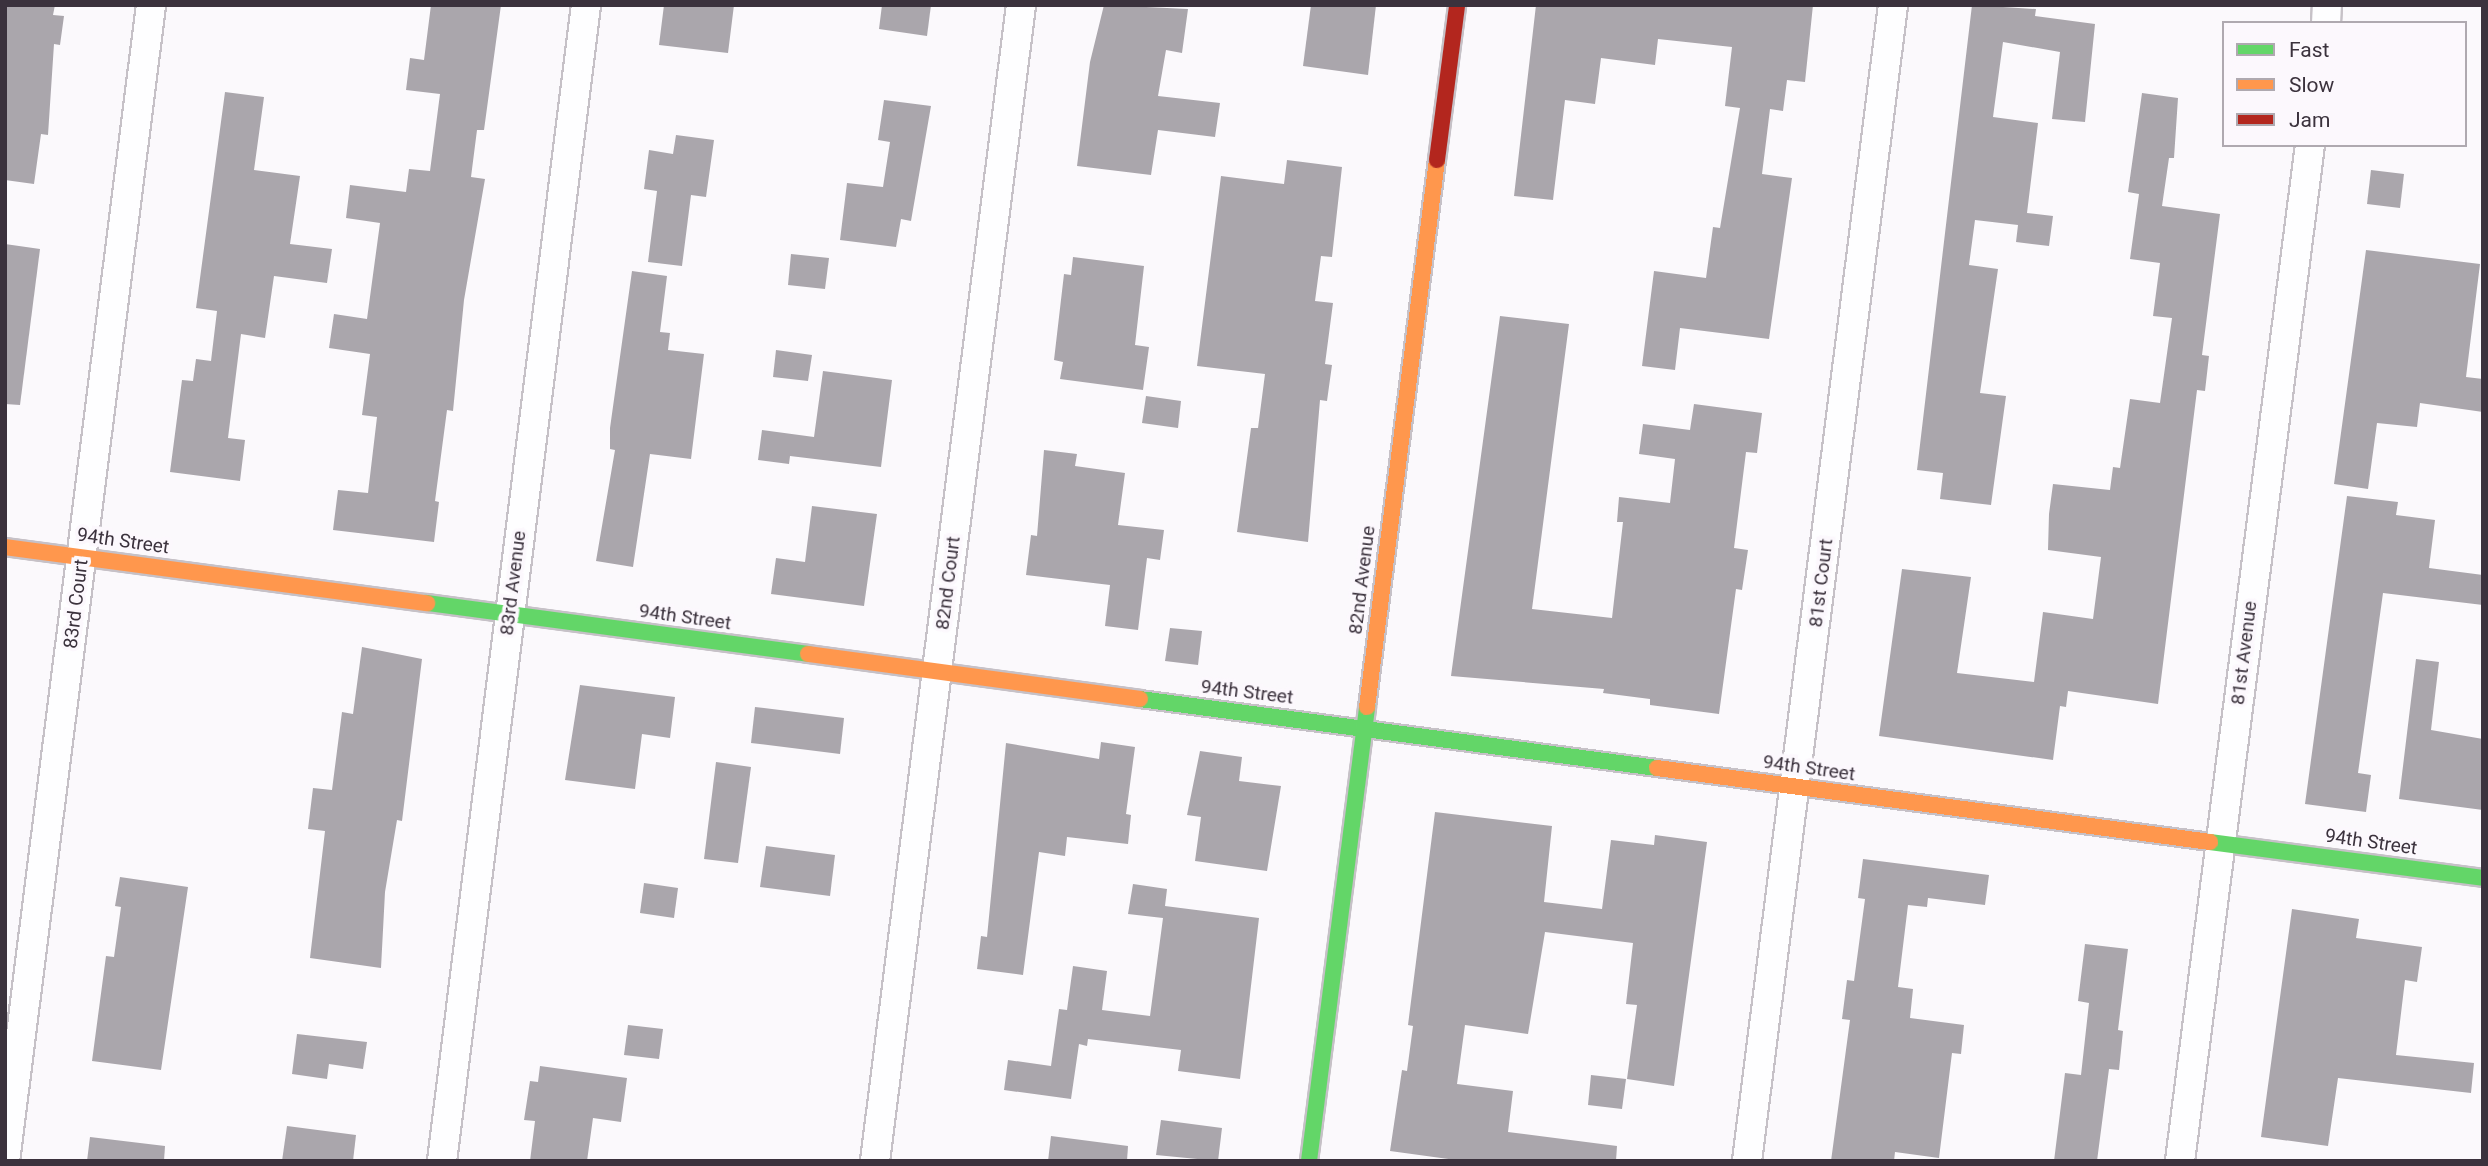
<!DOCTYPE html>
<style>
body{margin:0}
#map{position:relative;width:2488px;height:1166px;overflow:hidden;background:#fbf9fc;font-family:Roboto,sans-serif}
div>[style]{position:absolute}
.building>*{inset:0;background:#aaa6ac}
.roads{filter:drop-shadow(2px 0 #c6c1c7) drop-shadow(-2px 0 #c6c1c7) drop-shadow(0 2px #c6c1c7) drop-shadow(0 -2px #c6c1c7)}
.street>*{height:28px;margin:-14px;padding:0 14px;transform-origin:14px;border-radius:14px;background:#fefeff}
.fast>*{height:16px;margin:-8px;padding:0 8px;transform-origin:8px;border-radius:8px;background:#63d668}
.slow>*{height:16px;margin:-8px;padding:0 8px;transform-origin:8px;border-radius:8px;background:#ff974d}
.jam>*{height:16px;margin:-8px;padding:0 8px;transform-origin:8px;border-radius:8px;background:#b3261e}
span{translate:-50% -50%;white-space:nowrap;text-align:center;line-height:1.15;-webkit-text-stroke:7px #fcf8fd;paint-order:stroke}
.street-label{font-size:19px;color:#3b323d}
.frame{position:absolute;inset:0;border:7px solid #3b323d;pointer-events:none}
.legend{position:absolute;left:2222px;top:21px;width:245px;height:126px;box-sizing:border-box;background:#fcf8fd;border:2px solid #afa9b0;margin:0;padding:9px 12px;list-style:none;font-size:21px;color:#3b323d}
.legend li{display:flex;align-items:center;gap:14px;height:35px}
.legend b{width:35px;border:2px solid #afa9b0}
</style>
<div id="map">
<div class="building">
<i style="clip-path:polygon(5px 5px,55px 5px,53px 15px,64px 16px,60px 45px,54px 44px,48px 135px,41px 134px,34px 184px,5px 180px)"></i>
<i style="clip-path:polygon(431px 5px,501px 5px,484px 130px,477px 130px,471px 177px,485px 179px,464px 300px,453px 411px,447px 410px,435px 501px,439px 502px,434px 542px,333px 530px,338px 490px,368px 493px,377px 417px,362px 415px,370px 354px,329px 348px,334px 314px,367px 319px,380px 223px,346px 218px,350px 185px,406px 192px,409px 169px,430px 171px,440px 94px,406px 90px,410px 58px,424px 60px)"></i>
<i style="clip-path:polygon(664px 5px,734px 5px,728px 53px,659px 45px)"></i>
<i style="clip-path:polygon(882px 5px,931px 5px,927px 36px,879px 29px)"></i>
<i style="clip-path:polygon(1104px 5px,1188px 9px,1182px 53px,1166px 50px,1158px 96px,1220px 103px,1215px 137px,1158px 130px,1151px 175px,1077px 166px,1090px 62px)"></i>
<i style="clip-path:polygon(1311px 5px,1376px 5px,1368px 75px,1303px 66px)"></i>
<i style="clip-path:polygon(1536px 5px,1813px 5px,1805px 82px,1787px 80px,1783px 111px,1770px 109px,1762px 174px,1792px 178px,1769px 339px,1680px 328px,1675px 370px,1642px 366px,1654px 271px,1706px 278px,1713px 227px,1720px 228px,1740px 108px,1725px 106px,1732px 47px,1658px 39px,1655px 65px,1601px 58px,1595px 104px,1565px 100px,1553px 200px,1514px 196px)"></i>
<i style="clip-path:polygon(1972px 5px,2036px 9px,2035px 16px,2095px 24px,2085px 122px,2052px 119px,2060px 52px,2003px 42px,1993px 117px,2038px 123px,2027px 213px,2053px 216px,2049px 246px,2016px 242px,2018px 225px,1975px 220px,1969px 265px,1998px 269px,1980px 393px,2006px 396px,1991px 505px,1940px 499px,1943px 473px,1917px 470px)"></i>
<i style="clip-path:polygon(225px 92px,264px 97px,254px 170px,300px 176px,290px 244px,332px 249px,327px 283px,274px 276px,265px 338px,241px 334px,228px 438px,245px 440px,240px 481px,170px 472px,182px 380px,193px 381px,196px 359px,211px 361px,217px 311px,196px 308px)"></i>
<i style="clip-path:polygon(2142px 93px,2178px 98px,2174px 158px,2169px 158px,2162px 206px,2220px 214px,2202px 355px,2209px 356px,2205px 391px,2197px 390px,2158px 704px,2068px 691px,2066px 707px,2060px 706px,2053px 760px,1879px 736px,1902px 569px,1971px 577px,1957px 673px,2034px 682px,2043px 612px,2093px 619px,2101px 557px,2048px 550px,2049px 514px,2053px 484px,2110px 490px,2113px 467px,2120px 468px,2130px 399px,2160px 403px,2172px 318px,2153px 316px,2160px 263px,2130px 259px,2139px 194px,2128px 192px)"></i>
<i style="clip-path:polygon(884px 100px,931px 106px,911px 221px,901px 219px,896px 247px,840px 240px,847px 183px,883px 187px,890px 142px,878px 140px)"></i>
<i style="clip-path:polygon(676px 135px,714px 140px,706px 197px,691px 195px,682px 266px,648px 262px,657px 191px,644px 189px,649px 150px,673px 154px)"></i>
<i style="clip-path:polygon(1287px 160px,1342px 167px,1332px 257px,1321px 256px,1315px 301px,1333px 303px,1325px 364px,1332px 365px,1327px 401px,1320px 400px,1308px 542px,1237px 532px,1251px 428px,1258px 428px,1265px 374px,1197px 366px,1221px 176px,1284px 184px)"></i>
<i style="clip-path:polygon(2371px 170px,2404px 174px,2400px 208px,2367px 204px)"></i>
<i style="clip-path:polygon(5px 244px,40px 249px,20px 405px,5px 404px)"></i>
<i style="clip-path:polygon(2366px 250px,2480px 264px,2466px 377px,2483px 379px,2483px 412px,2420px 403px,2417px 427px,2377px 423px,2368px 489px,2334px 484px)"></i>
<i style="clip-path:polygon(791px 254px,829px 258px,825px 289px,788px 285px)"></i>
<i style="clip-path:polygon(1073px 257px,1144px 266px,1135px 345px,1149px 347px,1143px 390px,1060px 379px,1063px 362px,1054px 360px,1064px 274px,1071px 275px)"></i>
<i style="clip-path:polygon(632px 271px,667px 276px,660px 332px,670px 333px,668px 350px,704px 354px,691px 459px,650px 454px,633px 567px,596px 561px,615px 450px,610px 449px,610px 428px)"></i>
<i style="clip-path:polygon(1500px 316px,1569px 324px,1532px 609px,1612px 618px,1623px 522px,1617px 522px,1619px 497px,1670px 503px,1675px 459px,1639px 454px,1643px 424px,1690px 430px,1694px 404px,1762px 413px,1757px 453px,1746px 452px,1734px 548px,1748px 550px,1742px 590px,1736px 589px,1719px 714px,1650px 705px,1650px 699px,1603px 693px,1604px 689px,1451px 676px)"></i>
<i style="clip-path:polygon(776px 350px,812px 355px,808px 381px,773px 377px)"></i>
<i style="clip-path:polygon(823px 371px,892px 380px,881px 467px,790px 456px,789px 464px,758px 460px,762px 430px,814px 437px)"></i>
<i style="clip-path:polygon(1146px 396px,1181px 401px,1178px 428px,1142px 423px)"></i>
<i style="clip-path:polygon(1044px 450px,1077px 454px,1075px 466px,1125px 473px,1118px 525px,1164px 530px,1160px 560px,1147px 558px,1138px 630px,1105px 626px,1110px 585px,1026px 575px,1031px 535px,1037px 536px)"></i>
<i style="clip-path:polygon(2347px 496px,2398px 502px,2396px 515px,2435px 520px,2429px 568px,2483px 575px,2483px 605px,2383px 593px,2358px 773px,2371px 775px,2366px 812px,2305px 804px)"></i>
<i style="clip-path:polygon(812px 506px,877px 514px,864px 606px,771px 594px,776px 558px,805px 562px)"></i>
<i style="clip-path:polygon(1170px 628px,1202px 631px,1198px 665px,1165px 661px)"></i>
<i style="clip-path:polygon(362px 647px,422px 659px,402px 821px,397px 820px,385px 892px,381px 968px,310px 958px,325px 831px,308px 829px,313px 788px,332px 790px,342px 712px,353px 714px)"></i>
<i style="clip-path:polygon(2416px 659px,2439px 662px,2431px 730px,2483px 739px,2483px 810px,2399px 799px)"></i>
<i style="clip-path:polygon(580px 685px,675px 697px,670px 738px,642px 734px,635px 789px,565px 780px)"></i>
<i style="clip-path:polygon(755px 707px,844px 718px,840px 754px,751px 743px)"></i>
<i style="clip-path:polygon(1101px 742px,1135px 747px,1126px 814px,1131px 815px,1128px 844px,1067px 837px,1065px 856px,1039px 852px,1023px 975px,977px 969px,981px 936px,987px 937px,1006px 743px,1099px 759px)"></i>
<i style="clip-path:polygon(1200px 751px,1242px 757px,1239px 781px,1281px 786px,1267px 871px,1195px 861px,1201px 817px,1187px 815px)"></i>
<i style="clip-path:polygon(716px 762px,751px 767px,738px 863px,704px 859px)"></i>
<i style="clip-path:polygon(1435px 812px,1552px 826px,1544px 902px,1602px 909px,1611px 840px,1654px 845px,1655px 835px,1707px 842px,1674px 1086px,1627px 1079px,1637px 1005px,1626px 1004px,1633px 943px,1545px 932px,1528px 1034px,1465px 1025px,1457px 1084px,1513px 1091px,1508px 1132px,1617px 1146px,1616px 1161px,1463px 1161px,1390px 1151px,1402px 1070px,1407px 1071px,1413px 1026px,1408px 1025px)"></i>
<i style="clip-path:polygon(766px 846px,835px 855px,830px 896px,760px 887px)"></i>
<i style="clip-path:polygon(1863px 859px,1989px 875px,1985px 905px,1928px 898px,1927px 907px,1908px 905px,1898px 987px,1913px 989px,1910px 1018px,1964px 1025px,1961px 1054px,1952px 1053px,1939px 1158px,1895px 1152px,1894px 1161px,1831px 1161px,1850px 1020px,1842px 1019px,1847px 980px,1854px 981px,1865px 899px,1858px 898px)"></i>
<i style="clip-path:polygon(120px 877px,188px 887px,161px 1070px,92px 1061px,106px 956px,114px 957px,121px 907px,115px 906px)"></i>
<i style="clip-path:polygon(644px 883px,678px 888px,674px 918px,640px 913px)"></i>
<i style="clip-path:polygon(1133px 884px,1167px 889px,1165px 906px,1259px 918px,1240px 1079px,1178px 1071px,1181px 1050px,1088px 1039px,1087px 1046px,1079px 1044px,1071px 1099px,1004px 1090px,1008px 1060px,1051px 1066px,1059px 1009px,1067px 1010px,1073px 966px,1107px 971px,1102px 1010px,1150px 1016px,1163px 918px,1128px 914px)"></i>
<i style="clip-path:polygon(2292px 909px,2359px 919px,2356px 938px,2422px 947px,2417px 982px,2405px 980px,2396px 1055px,2474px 1063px,2471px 1093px,2338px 1078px,2328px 1146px,2261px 1137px)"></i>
<i style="clip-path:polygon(2085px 944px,2128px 949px,2118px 1030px,2123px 1031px,2119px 1070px,2109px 1069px,2097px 1161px,2054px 1161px,2065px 1073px,2081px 1075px,2089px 1003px,2078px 1001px)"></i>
<i style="clip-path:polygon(628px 1025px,663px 1029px,659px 1059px,624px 1055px)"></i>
<i style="clip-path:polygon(297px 1034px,367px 1042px,363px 1069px,329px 1064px,327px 1079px,292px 1074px)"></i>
<i style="clip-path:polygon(540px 1066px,627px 1078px,621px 1122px,593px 1118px,587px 1161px,530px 1161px,535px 1121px,524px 1120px,530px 1081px,538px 1082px)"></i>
<i style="clip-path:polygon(1591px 1075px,1626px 1079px,1622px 1109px,1588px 1105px)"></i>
<i style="clip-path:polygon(1161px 1120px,1222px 1128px,1218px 1161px,1156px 1155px)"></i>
<i style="clip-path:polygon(287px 1126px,356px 1135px,353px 1161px,282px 1161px)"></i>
<i style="clip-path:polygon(1051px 1136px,1128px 1146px,1127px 1161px,1048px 1161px)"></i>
<i style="clip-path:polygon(90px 1137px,165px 1146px,164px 1161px,87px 1161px)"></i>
</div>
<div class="roads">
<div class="street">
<i style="left:2326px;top:23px;width:18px;rotate:-87deg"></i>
<i style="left:5px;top:1161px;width:1165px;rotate:-82.8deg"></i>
<i style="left:442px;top:1161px;width:1165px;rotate:-82.9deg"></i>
<i style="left:875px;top:1161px;width:1165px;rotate:-82.8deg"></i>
<i style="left:1747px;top:1161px;width:1165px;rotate:-82.8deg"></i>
<i style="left:2180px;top:1161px;width:1024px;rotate:-82.71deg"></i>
</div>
<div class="fast">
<i style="left:427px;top:603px;width:384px;rotate:7.6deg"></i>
<i style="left:1140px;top:699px;width:522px;rotate:7.6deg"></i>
<i style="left:2210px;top:842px;width:275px;rotate:7.5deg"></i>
<i style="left:1309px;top:1161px;width:458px;rotate:-82.7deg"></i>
</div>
<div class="slow">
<i style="left:5px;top:547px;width:426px;rotate:7.6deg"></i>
<i style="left:808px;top:654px;width:335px;rotate:7.7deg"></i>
<i style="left:1367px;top:707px;width:551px;rotate:-82.71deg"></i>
<i style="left:1657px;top:768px;width:558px;rotate:7.62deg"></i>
</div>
<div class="jam">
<i style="left:1437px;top:160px;width:156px;rotate:-82.6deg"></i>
</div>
</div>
<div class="street-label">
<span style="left:123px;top:541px;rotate:8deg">94th Street</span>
<span style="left:1362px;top:580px;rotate:-83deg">82nd Avenue</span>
<span style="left:513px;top:583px;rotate:-83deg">83rd Avenue</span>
<span style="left:948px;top:583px;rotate:-83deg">82nd Court</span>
<span style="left:1821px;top:583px;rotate:-83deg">81st Court</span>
<span style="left:76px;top:604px;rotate:-83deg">83rd Court</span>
<span style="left:685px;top:617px;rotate:8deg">94th Street</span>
<span style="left:2244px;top:653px;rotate:-83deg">81st Avenue</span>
<span style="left:1247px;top:692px;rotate:7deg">94th Street</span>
<span style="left:1809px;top:768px;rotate:8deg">94th Street</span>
<span style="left:2371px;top:842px;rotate:8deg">94th Street</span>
</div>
<div class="frame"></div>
<ul class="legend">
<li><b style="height:9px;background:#63d668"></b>Fast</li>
<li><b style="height:9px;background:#ff974d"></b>Slow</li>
<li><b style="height:9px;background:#b3261e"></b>Jam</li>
</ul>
</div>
